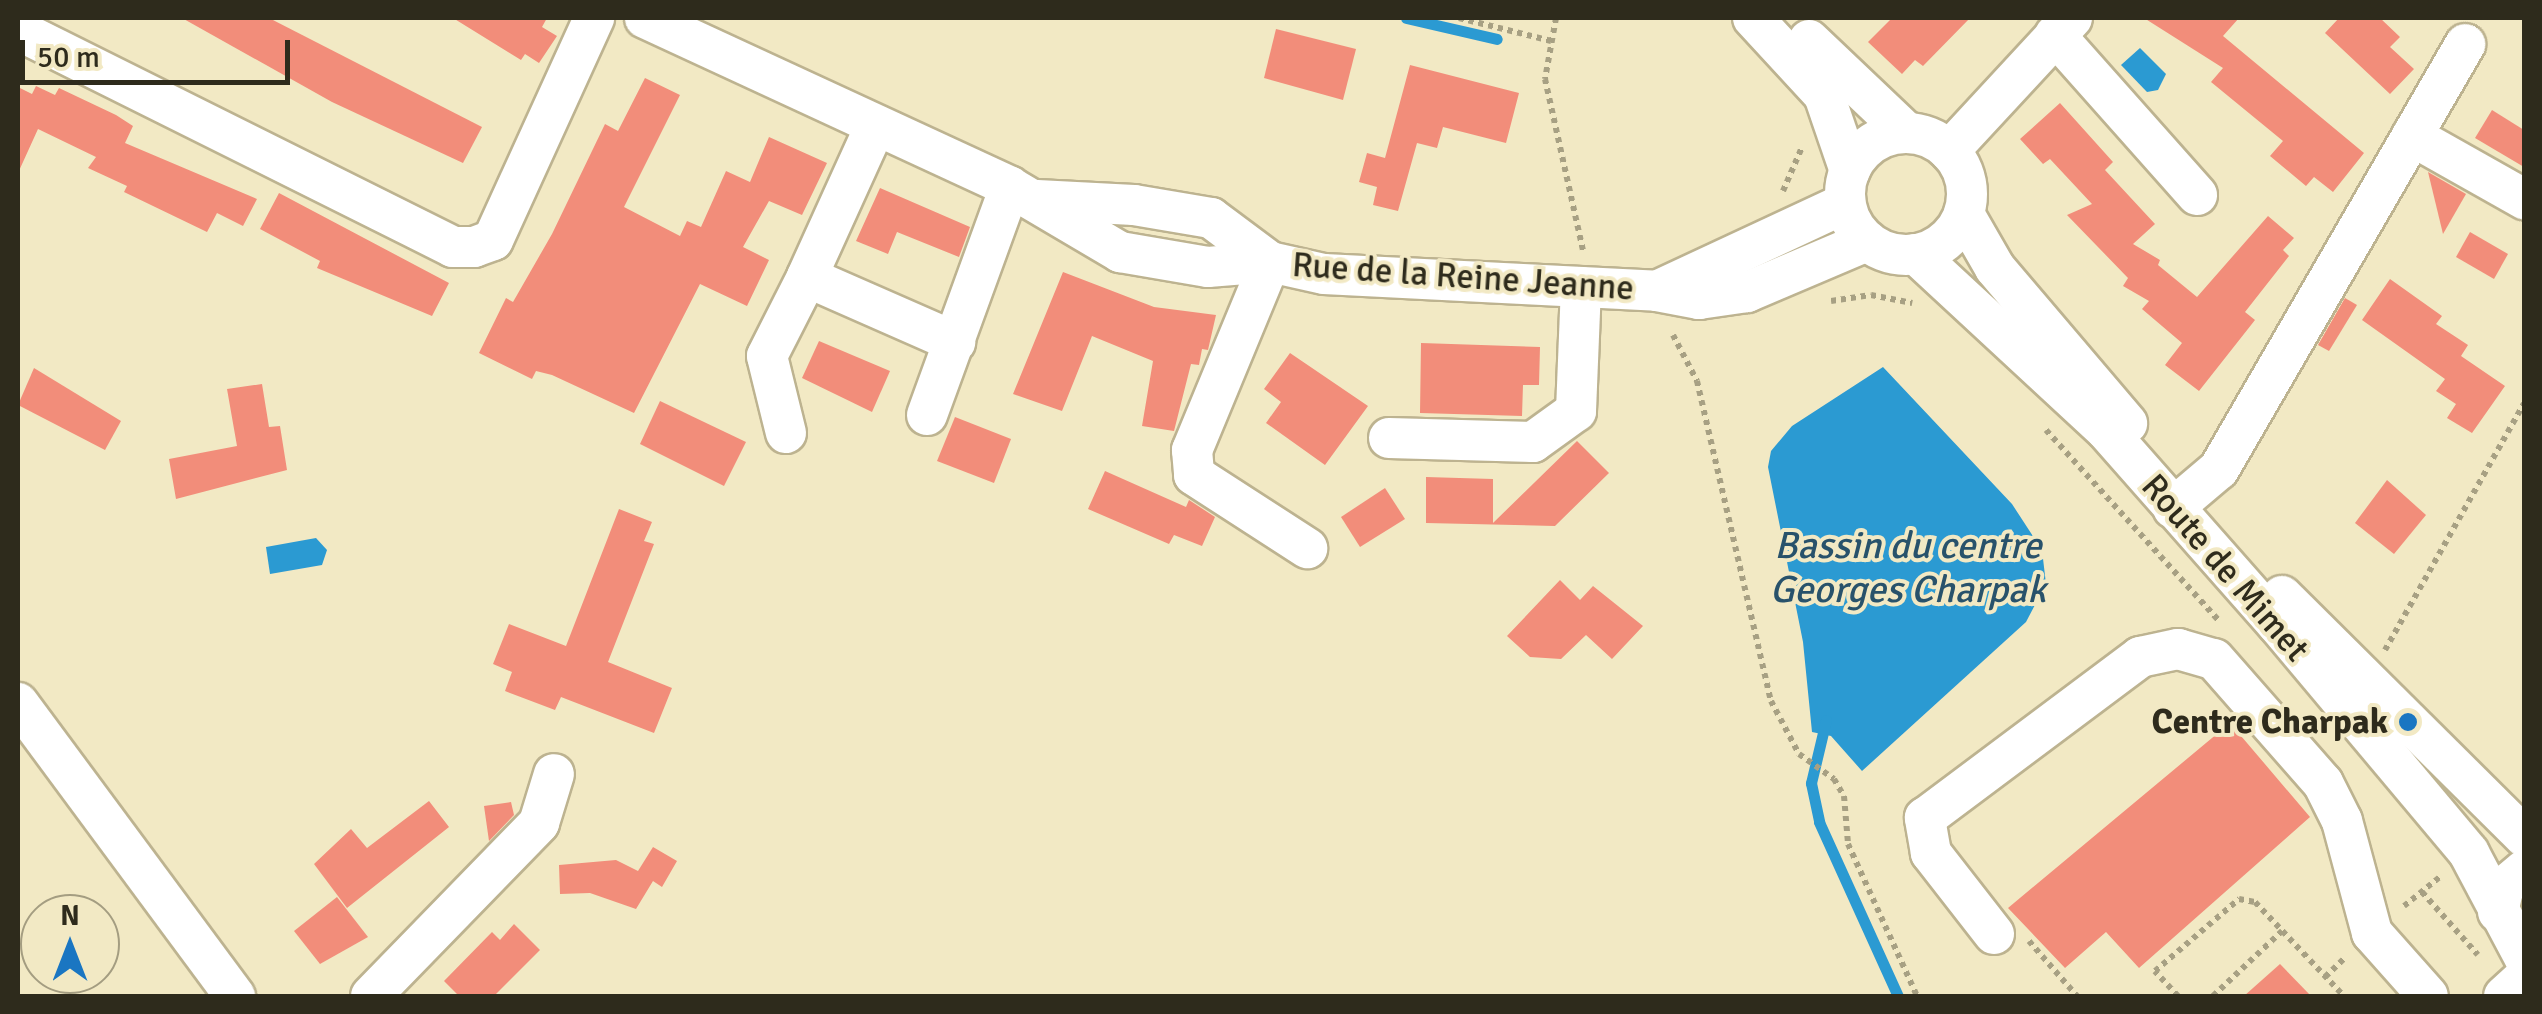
<!DOCTYPE html>
<style>
body{margin:0}
#map{position:relative;width:2542px;height:1014px;overflow:hidden;background:#f2e9c4;font-family:Signika,sans-serif}
div>[style]{position:absolute}
.water>*{inset:0;background:#2b9ad2}
.stream>*{height:11px;margin:-5.5px;padding:0 5.5px;transform-origin:5.5px;border-radius:5.5px;background:#2b9ad2}
.building>*{inset:0;background:#f28d7a}
.path>*{height:6px;margin-top:-3px;transform-origin:0;background:repeating-linear-gradient(90deg,#a7a083 0 5px,transparent 0 10px)}
.roads{filter:drop-shadow(2px 0 #bdb390) drop-shadow(-2px 0 #bdb390) drop-shadow(0 2px #bdb390) drop-shadow(0 -2px #bdb390)}
.minor>*{height:40px;margin:-20px;padding:0 20px;transform-origin:20px;border-radius:20px;background:#fff}
.minor>.ring{margin:-20px;padding:0;box-sizing:content-box;background:none;border:40px solid #fff;border-radius:50%}
.dots>*{width:28px;height:28px;translate:-50% -50%;box-sizing:border-box;border:5px solid #f2e9c4;border-radius:50%}
span{translate:-50% -50%;white-space:nowrap;text-align:center;line-height:1.15;-webkit-text-stroke:8px #f2e9c4;paint-order:stroke}
.street-label{font-size:35px;color:#2e2b1c}
.poi-label{font-size:35px;color:#2e2b1c;font-weight:700}
.right{translate:-100% -50%;text-align:right}
.water-label{font-size:38px;color:#28526b;font-style:italic}
.frame{position:absolute;inset:0;border:20px solid #2e2b1c;pointer-events:none}
.north{position:absolute;left:20px;top:894px;width:100px;height:100px;box-sizing:border-box;background:#f2e9c4;border:2px solid #a49d81;border-radius:50%;rotate:0deg;font-size:28px;font-weight:700;line-height:40px;text-align:center;color:#2e2b1c}
.north::after{content:'';display:block;margin:auto;width:35px;height:45px;background:#1a76c2;clip-path:polygon(50% 0,100% 100%,50% 72%,0 100%)}
.scale{position:absolute;left:20px;top:40px;width:270px;height:45px;box-sizing:border-box;border:5px solid #2e2b1c;border-top:0;padding-left:12px;font-size:30px;line-height:35px;white-space:nowrap;color:#2e2b1c;-webkit-text-stroke:8px #f2e9c4;paint-order:stroke}
</style>
<div id="map">
<div class="water">
<i style="clip-path:polygon(2140px 48px,2166px 74px,2158px 90px,2147px 92px,2121px 65px)"></i>
<i style="clip-path:polygon(1883px 367px,2012px 504px,2042px 550px,2046px 584px,2026px 622px,1862px 771px,1831px 736px,1812px 732px,1803px 642px,1768px 467px,1771px 451px,1792px 426px)"></i>
<i style="clip-path:polygon(316px 538px,327px 550px,322px 565px,270px 574px,266px 547px)"></i>
</div>
<div class="stream">
<i style="left:1406px;top:18px;width:93px;rotate:13deg"></i>
<i style="left:1826px;top:720px;width:65px;rotate:103.4deg"></i>
<i style="left:1811px;top:783px;width:40px;rotate:78deg"></i>
<i style="left:1819px;top:822px;width:191px;rotate:65.6deg"></i>
</div>
<div class="building">
<i style="clip-path:polygon(182px 18px,269px 18px,482px 127px,463px 163px,332px 102px)"></i>
<i style="clip-path:polygon(453px 18px,547px 18px,542px 27px,557px 36px,539px 63px,525px 54px,521px 60px)"></i>
<i style="clip-path:polygon(1892px 18px,1970px 18px,1923px 66px,1915px 60px,1902px 74px,1868px 42px)"></i>
<i style="clip-path:polygon(2144px 18px,2239px 18px,2223px 36px,2364px 153px,2333px 192px,2314px 177px,2306px 186px,2270px 156px,2283px 141px,2211px 82px,2223px 68px)"></i>
<i style="clip-path:polygon(2339px 18px,2380px 18px,2400px 37px,2390px 47px,2414px 69px,2390px 94px,2325px 33px)"></i>
<i style="clip-path:polygon(1276px 29px,1356px 49px,1343px 100px,1264px 78px)"></i>
<i style="clip-path:polygon(1410px 65px,1519px 93px,1506px 143px,1443px 127px,1437px 148px,1417px 143px,1398px 211px,1373px 205px,1377px 187px,1359px 182px,1367px 153px,1385px 158px)"></i>
<i style="clip-path:polygon(645px 78px,680px 95px,624px 207px,680px 236px,687px 221px,701px 227px,726px 171px,750px 182px,769px 137px,827px 163px,802px 215px,769px 201px,743px 247px,769px 260px,747px 306px,700px 284px,634px 413px,552px 375px,536px 371px,532px 379px,479px 353px,506px 298px,513px 302px,552px 234px,605px 124px,618px 131px)"></i>
<i style="clip-path:polygon(36px 86px,55px 95px,59px 88px,116px 115px,133px 126px,125px 143px,257px 199px,243px 226px,217px 213px,207px 232px,124px 192px,127px 186px,88px 168px,96px 157px,38px 129px,18px 173px,18px 87px,32px 94px)"></i>
<i style="clip-path:polygon(2060px 103px,2113px 162px,2105px 170px,2155px 224px,2133px 244px,2160px 260px,2158px 265px,2197px 297px,2268px 216px,2294px 238px,2283px 250px,2289px 256px,2245px 312px,2255px 320px,2199px 391px,2165px 365px,2182px 343px,2142px 309px,2149px 301px,2123px 286px,2128px 278px,2067px 215px,2092px 204px,2050px 159px,2043px 164px,2020px 139px)"></i>
<i style="clip-path:polygon(2492px 110px,2524px 130px,2524px 167px,2475px 138px)"></i>
<i style="clip-path:polygon(2428px 172px,2466px 194px,2443px 234px)"></i>
<i style="clip-path:polygon(880px 188px,970px 227px,959px 257px,897px 232px,888px 254px,856px 241px)"></i>
<i style="clip-path:polygon(279px 193px,449px 283px,432px 316px,317px 268px,320px 261px,260px 229px)"></i>
<i style="clip-path:polygon(2470px 232px,2508px 254px,2494px 279px,2456px 257px)"></i>
<i style="clip-path:polygon(1063px 272px,1154px 307px,1216px 315px,1208px 350px,1202px 349px,1199px 365px,1191px 364px,1174px 431px,1142px 426px,1153px 361px,1092px 336px,1062px 411px,1013px 394px)"></i>
<i style="clip-path:polygon(2390px 279px,2442px 316px,2436px 324px,2468px 345px,2461px 356px,2505px 386px,2472px 433px,2447px 418px,2456px 404px,2436px 391px,2445px 379px,2362px 320px)"></i>
<i style="clip-path:polygon(2345px 298px,2357px 305px,2329px 351px,2318px 345px)"></i>
<i style="clip-path:polygon(819px 341px,890px 371px,872px 412px,802px 378px)"></i>
<i style="clip-path:polygon(1421px 343px,1540px 347px,1539px 385px,1523px 385px,1522px 416px,1420px 413px)"></i>
<i style="clip-path:polygon(1290px 353px,1368px 406px,1325px 465px,1266px 423px,1281px 402px,1264px 389px)"></i>
<i style="clip-path:polygon(34px 368px,121px 421px,105px 450px,18px 405px)"></i>
<i style="clip-path:polygon(262px 384px,269px 427px,280px 426px,287px 470px,176px 499px,169px 459px,237px 446px,227px 389px)"></i>
<i style="clip-path:polygon(660px 401px,746px 442px,724px 486px,640px 444px)"></i>
<i style="clip-path:polygon(955px 417px,1011px 439px,994px 483px,937px 461px)"></i>
<i style="clip-path:polygon(1577px 441px,1609px 473px,1555px 526px,1426px 523px,1426px 477px,1493px 479px,1493px 523px)"></i>
<i style="clip-path:polygon(1105px 471px,1186px 507px,1189px 500px,1215px 517px,1202px 546px,1174px 535px,1169px 544px,1088px 509px)"></i>
<i style="clip-path:polygon(2387px 480px,2426px 515px,2394px 554px,2355px 523px)"></i>
<i style="clip-path:polygon(1385px 488px,1405px 519px,1360px 547px,1341px 517px)"></i>
<i style="clip-path:polygon(619px 509px,652px 522px,644px 541px,654px 544px,608px 662px,672px 688px,654px 733px,561px 697px,555px 710px,505px 691px,512px 672px,493px 664px,509px 624px,566px 646px)"></i>
<i style="clip-path:polygon(1560px 580px,1580px 600px,1593px 586px,1643px 626px,1612px 659px,1586px 635px,1561px 659px,1530px 657px,1507px 636px)"></i>
<i style="clip-path:polygon(2230px 723px,2310px 817px,2139px 968px,2106px 932px,2065px 968px,2008px 908px)"></i>
<i style="clip-path:polygon(429px 801px,449px 827px,347px 908px,314px 864px,351px 829px,367px 848px)"></i>
<i style="clip-path:polygon(511px 802px,514px 815px,489px 841px,484px 806px)"></i>
<i style="clip-path:polygon(653px 847px,677px 861px,662px 887px,653px 881px,636px 909px,590px 893px,560px 894px,559px 865px,616px 860px,638px 871px)"></i>
<i style="clip-path:polygon(337px 897px,368px 937px,320px 964px,294px 931px)"></i>
<i style="clip-path:polygon(514px 924px,540px 950px,494px 996px,459px 996px,444px 981px,492px 932px,500px 940px)"></i>
<i style="clip-path:polygon(2280px 964px,2311px 996px,2244px 996px)"></i>
</div>
<div class="path">
<i style="left:1459px;top:18px;width:95px;rotate:14deg"></i>
<i style="left:1556px;top:18px;width:62px;rotate:100.2deg"></i>
<i style="left:1545px;top:79px;width:176px;rotate:77.5deg"></i>
<i style="left:1783px;top:191px;width:48px;rotate:-66.6deg"></i>
<i style="left:1831px;top:301px;width:40px;rotate:-8.5deg"></i>
<i style="left:1871px;top:295px;width:42px;rotate:11deg"></i>
<i style="left:1673px;top:335px;width:52px;rotate:62.4deg"></i>
<i style="left:1697px;top:381px;width:328px;rotate:77deg"></i>
<i style="left:1771px;top:701px;width:60px;rotate:62.2deg"></i>
<i style="left:1799px;top:754px;width:43px;rotate:35.5deg"></i>
<i style="left:1834px;top:779px;width:20px;rotate:60deg"></i>
<i style="left:1844px;top:796px;width:48px;rotate:85.2deg"></i>
<i style="left:1848px;top:844px;width:167px;rotate:65.6deg"></i>
<i style="left:2046px;top:430px;width:258px;rotate:47.8deg"></i>
<i style="left:2385px;top:650px;width:283px;rotate:-60.6deg"></i>
<i style="left:2422px;top:892px;width:84px;rotate:48.4deg"></i>
<i style="left:2404px;top:906px;width:48px;rotate:-39deg"></i>
<i style="left:2029px;top:941px;width:73px;rotate:48.9deg"></i>
<i style="left:2325px;top:977px;width:29px;rotate:-44deg"></i>
<i style="left:2178px;top:996px;width:34px;rotate:-133deg"></i>
<i style="left:2155px;top:971px;width:111px;rotate:-40.6deg"></i>
<i style="left:2239px;top:899px;width:16px;rotate:11deg"></i>
<i style="left:2255px;top:902px;width:129px;rotate:46.6deg"></i>
<i style="left:2213px;top:996px;width:95px;rotate:-43.3deg"></i>
</div>
<div class="roads">
<div class="minor">
<i style="left:19px;top:18px;width:16px;rotate:72deg"></i>
<i style="left:24px;top:33px;width:479px;rotate:26.5deg"></i>
<i style="left:453px;top:247px;width:21px"></i>
<i style="left:474px;top:247px;width:20px;rotate:-20deg"></i>
<i style="left:493px;top:240px;width:244px;rotate:-65.5deg"></i>
<i style="left:645px;top:18px;width:402px;rotate:24.8deg"></i>
<i style="left:1010px;top:187px;width:128px;rotate:30.6deg"></i>
<i style="left:1120px;top:252px;width:89px;rotate:9.7deg"></i>
<i style="left:1208px;top:267px;width:62px;rotate:-4.6deg"></i>
<i style="left:1270px;top:262px;width:55px;rotate:12.5deg"></i>
<i style="left:1324px;top:274px;width:333px;rotate:2.9deg"></i>
<i style="left:1657px;top:291px;width:43px;rotate:10.8deg"></i>
<i style="left:1699px;top:299px;width:49px;rotate:-8.3deg"></i>
<i style="left:1747px;top:292px;width:130px;rotate:-23deg"></i>
<i style="left:1753px;top:18px;width:105px;rotate:47.3deg"></i>
<i style="left:1824px;top:95px;width:80px;rotate:71.1deg"></i>
<i style="left:2055px;top:35px;width:214px;rotate:48.4deg"></i>
<i style="left:1809px;top:40px;width:135px;rotate:43.5deg"></i>
<i style="left:874px;top:129px;width:162px;rotate:114.4deg"></i>
<i style="left:807px;top:277px;width:162px;rotate:23.7deg"></i>
<i class="ring" style="left:1845px;top:133px;width:82px;height:82px"></i>
<i style="left:2412px;top:136px;width:129px;rotate:29.4deg"></i>
<i style="left:1949px;top:151px;width:181px;rotate:-47.2deg"></i>
<i style="left:1037px;top:200px;width:97px;rotate:3deg"></i>
<i style="left:1134px;top:205px;width:78px;rotate:9.6deg"></i>
<i style="left:1211px;top:218px;width:74px;rotate:36.7deg"></i>
<i style="left:1964px;top:214px;width:62px;rotate:60.1deg"></i>
<i style="left:1995px;top:268px;width:204px;rotate:49.6deg"></i>
<i style="left:1916px;top:254px;width:259px;rotate:42.8deg"></i>
<i style="left:2106px;top:430px;width:260px;rotate:48.6deg"></i>
<i style="left:2278px;top:625px;width:297px;rotate:50deg"></i>
<i style="left:2469px;top:853px;width:118px;rotate:62.1deg"></i>
<i style="left:1270px;top:262px;width:204px;rotate:112.5deg"></i>
<i style="left:1192px;top:450px;width:25px;rotate:85deg"></i>
<i style="left:1194px;top:475px;width:135px;rotate:32.9deg"></i>
<i style="left:1657px;top:291px;width:208px;rotate:-25deg"></i>
<i style="left:927px;top:415px;width:243px;rotate:-70deg"></i>
<i style="left:786px;top:433px;width:79px;rotate:-103.9deg"></i>
<i style="left:767px;top:356px;width:89px;rotate:-63.1deg"></i>
<i style="left:1389px;top:438px;width:144px;rotate:1.6deg"></i>
<i style="left:1533px;top:442px;width:53px;rotate:-35.8deg"></i>
<i style="left:1576px;top:411px;width:124px;rotate:-87.7deg"></i>
<i style="left:2173px;top:508px;width:60px;rotate:-40.3deg"></i>
<i style="left:2219px;top:469px;width:491px;rotate:-59.9deg"></i>
<i style="left:2282px;top:596px;width:341px;rotate:44.8deg"></i>
<i style="left:18px;top:703px;width:365px;rotate:53.5deg"></i>
<i style="left:2498px;top:912px;width:26px;rotate:-77deg"></i>
<i style="left:2504px;top:887px;width:26px;rotate:-40deg"></i>
<i style="left:1994px;top:934px;width:103px;rotate:-127.9deg"></i>
<i style="left:1931px;top:853px;width:36px;rotate:-100deg"></i>
<i style="left:1925px;top:818px;width:269px;rotate:-36.8deg"></i>
<i style="left:2140px;top:657px;width:39px;rotate:-12deg"></i>
<i style="left:2178px;top:649px;width:37px;rotate:16deg"></i>
<i style="left:2214px;top:659px;width:165px;rotate:48.7deg"></i>
<i style="left:2323px;top:783px;width:42px;rotate:63.4deg"></i>
<i style="left:2342px;top:821px;width:116px;rotate:75deg"></i>
<i style="left:2372px;top:933px;width:84px;rotate:48.4deg"></i>
<i style="left:371px;top:996px;width:241px;rotate:-45.8deg"></i>
<i style="left:539px;top:823px;width:51px;rotate:-73deg"></i>
<i style="left:2504px;top:996px;width:27px;rotate:-42deg"></i>
</div>
</div>
<div class="dots">
<i style="left:2408px;top:722px;background:#1a76c2"></i>
</div>
<div class="street-label">
<span style="left:1463px;top:277px;rotate:4deg">Rue de la Reine Jeanne</span>
<span style="left:2225px;top:568px;rotate:49deg">Route de Mimet</span>
</div>
<div class="poi-label">
<span class="right" style="left:2388px;top:722px">Centre Charpak</span>
</div>
<div class="water-label">
<span style="left:1908px;top:568px">Bassin du centre<br>Georges Charpak</span>
</div>
<div class="frame"></div>
<div class="north">N</div>
<div class="scale">50 m</div>
</div>
